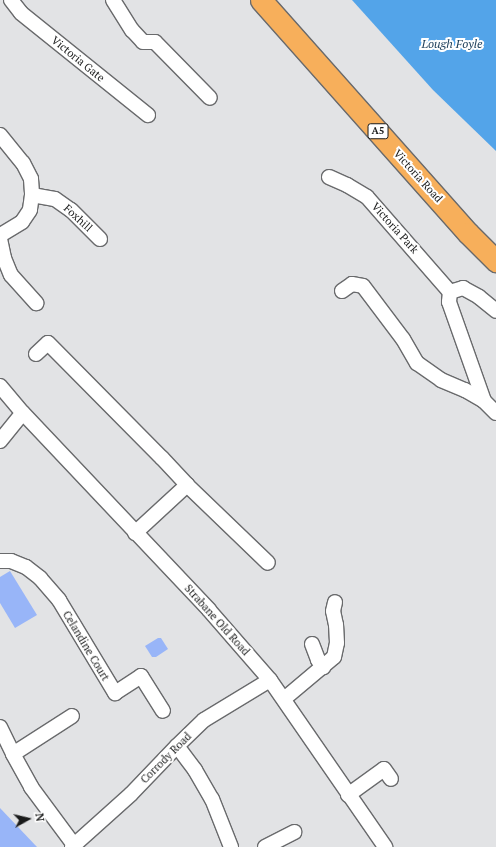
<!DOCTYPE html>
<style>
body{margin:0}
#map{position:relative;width:496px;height:847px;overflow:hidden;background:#e2e3e5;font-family:"PT Serif",serif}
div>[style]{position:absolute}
.green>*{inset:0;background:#98b5f8}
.water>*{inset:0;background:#53a4e9}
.roads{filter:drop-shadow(1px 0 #696a6c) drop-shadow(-1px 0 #696a6c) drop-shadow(0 1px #696a6c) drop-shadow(0 -1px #696a6c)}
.minor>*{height:14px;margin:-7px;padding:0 7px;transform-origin:7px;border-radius:7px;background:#fff}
.highway>*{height:21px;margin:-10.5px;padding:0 10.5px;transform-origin:10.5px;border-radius:10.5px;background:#f7af5b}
span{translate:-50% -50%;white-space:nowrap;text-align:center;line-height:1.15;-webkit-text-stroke:4px #fff;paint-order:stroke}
.shield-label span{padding:1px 3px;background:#fff;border:1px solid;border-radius:3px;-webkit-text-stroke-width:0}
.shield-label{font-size:10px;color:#191a1a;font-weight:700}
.street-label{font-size:11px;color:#191a1a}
.water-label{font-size:12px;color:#1b3d59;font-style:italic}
.north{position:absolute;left:8px;top:799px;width:40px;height:40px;-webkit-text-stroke:3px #fff;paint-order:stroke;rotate:82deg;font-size:11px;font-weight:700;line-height:16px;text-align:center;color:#191a1a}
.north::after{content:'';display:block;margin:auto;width:14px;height:18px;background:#191a1a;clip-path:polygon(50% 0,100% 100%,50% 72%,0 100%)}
</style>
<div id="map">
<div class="green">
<i style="clip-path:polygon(10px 571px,37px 615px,15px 628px,0 603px,0 577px)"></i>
<i style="clip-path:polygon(158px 638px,161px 638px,168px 649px,156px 657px,152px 657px,145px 646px)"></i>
<i style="clip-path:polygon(0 808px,37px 847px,0 847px)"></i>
</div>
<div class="water">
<i style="clip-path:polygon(352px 0,496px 0,496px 151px,433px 90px)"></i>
</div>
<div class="roads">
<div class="minor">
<i style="left:11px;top:0;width:16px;rotate:52deg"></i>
<i style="left:21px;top:13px;width:163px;rotate:38.8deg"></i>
<i style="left:113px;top:0;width:36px;rotate:58deg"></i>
<i style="left:132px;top:30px;width:16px;rotate:47deg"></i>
<i style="left:143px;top:42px;width:12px"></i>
<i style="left:155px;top:42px;width:78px;rotate:45.5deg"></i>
<i style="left:0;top:135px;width:36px;rotate:51deg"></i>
<i style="left:23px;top:163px;width:18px;rotate:63deg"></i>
<i style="left:31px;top:179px;width:16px;rotate:86deg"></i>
<i style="left:32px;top:195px;width:15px;rotate:98deg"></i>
<i style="left:30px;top:210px;width:14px;rotate:124deg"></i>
<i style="left:22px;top:222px;width:26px;rotate:149deg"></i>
<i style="left:329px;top:177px;width:20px;rotate:24deg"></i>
<i style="left:347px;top:185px;width:23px;rotate:31deg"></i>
<i style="left:367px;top:197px;width:126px;rotate:48.9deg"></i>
<i style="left:450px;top:292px;width:14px;rotate:-17deg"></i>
<i style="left:463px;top:288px;width:18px;rotate:29deg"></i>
<i style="left:479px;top:297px;width:22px;rotate:39deg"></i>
<i style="left:32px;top:195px;width:23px;rotate:10deg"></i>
<i style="left:55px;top:199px;width:19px;rotate:35deg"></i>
<i style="left:71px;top:210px;width:41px;rotate:45deg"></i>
<i style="left:0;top:239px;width:19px;rotate:78deg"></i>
<i style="left:4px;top:258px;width:18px;rotate:68deg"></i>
<i style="left:11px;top:275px;width:38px;rotate:48deg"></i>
<i style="left:342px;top:291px;width:12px;rotate:-35deg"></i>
<i style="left:352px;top:284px;width:11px;rotate:10deg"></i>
<i style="left:363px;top:286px;width:66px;rotate:53deg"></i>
<i style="left:403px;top:339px;width:28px;rotate:60deg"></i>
<i style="left:417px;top:363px;width:29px;rotate:35deg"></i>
<i style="left:441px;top:380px;width:26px;rotate:23deg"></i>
<i style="left:465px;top:390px;width:22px;rotate:30deg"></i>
<i style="left:450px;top:292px;width:10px;rotate:96deg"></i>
<i style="left:449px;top:302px;width:105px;rotate:70.5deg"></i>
<i style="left:484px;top:401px;width:17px;rotate:45deg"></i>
<i style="left:36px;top:354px;width:16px;rotate:-43deg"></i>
<i style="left:48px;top:343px;width:162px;rotate:45.3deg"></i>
<i style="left:162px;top:458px;width:37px;rotate:47deg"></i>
<i style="left:0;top:386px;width:35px;rotate:50deg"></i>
<i style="left:23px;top:413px;width:271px;rotate:46.6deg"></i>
<i style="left:209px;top:610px;width:93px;rotate:48.9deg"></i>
<i style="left:270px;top:680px;width:203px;rotate:55.4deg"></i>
<i style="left:0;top:441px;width:36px;rotate:-51deg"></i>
<i style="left:135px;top:533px;width:71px;rotate:-42.7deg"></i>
<i style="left:187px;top:485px;width:112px;rotate:43.9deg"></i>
<i style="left:0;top:561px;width:11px"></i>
<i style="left:11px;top:561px;width:16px;rotate:22deg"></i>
<i style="left:26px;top:567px;width:18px;rotate:38deg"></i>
<i style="left:40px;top:578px;width:29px;rotate:49deg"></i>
<i style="left:59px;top:600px;width:109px;rotate:58.9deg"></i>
<i style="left:115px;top:693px;width:31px;rotate:-33deg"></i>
<i style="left:141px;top:676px;width:41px;rotate:57.8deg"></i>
<i style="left:312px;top:644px;width:17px;rotate:69deg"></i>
<i style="left:318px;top:660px;width:9px;rotate:54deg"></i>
<i style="left:284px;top:699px;width:65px;rotate:-40deg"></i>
<i style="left:334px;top:657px;width:14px;rotate:-78deg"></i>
<i style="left:337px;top:643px;width:18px;rotate:-93deg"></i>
<i style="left:336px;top:625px;width:14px;rotate:-102deg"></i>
<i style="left:333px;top:611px;width:9px;rotate:-77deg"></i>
<i style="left:0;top:727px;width:30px;rotate:64deg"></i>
<i style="left:13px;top:754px;width:38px;rotate:61deg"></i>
<i style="left:31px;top:787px;width:72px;rotate:53.4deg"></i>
<i style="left:177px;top:746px;width:30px;rotate:53deg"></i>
<i style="left:195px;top:770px;width:34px;rotate:60deg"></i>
<i style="left:212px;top:799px;width:52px;rotate:68.4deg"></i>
<i style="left:13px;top:754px;width:70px;rotate:-32.8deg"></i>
<i style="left:348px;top:795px;width:44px;rotate:-35.8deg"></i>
<i style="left:384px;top:769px;width:12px;rotate:55deg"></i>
<i style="left:72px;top:847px;width:79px;rotate:-41.9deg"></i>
<i style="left:131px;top:794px;width:66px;rotate:-46.2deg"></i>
<i style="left:177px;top:746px;width:37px;rotate:-44deg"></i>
<i style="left:204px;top:720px;width:77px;rotate:-31.2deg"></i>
<i style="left:265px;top:847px;width:33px;rotate:-27deg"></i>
</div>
<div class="highway">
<i style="left:261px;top:0;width:312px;rotate:48.4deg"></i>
<i style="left:468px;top:233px;width:40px;rotate:45deg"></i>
</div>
</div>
<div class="shield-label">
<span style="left:378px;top:131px">A5</span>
</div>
<div class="street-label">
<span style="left:78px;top:59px;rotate:39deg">Victoria Gate</span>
<span style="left:418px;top:176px;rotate:48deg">Victoria Road</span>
<span style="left:78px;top:218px;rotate:42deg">Foxhill</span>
<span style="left:395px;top:228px;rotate:48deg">Victoria Park</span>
<span style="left:217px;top:620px;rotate:48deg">Strabane Old Road</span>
<span style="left:86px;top:646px;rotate:59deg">Celandine Court</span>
<span style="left:166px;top:758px;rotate:-45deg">Corrody Road</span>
</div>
<div class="water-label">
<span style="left:452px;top:44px">Lough Foyle</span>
</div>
<div class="north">N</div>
</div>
